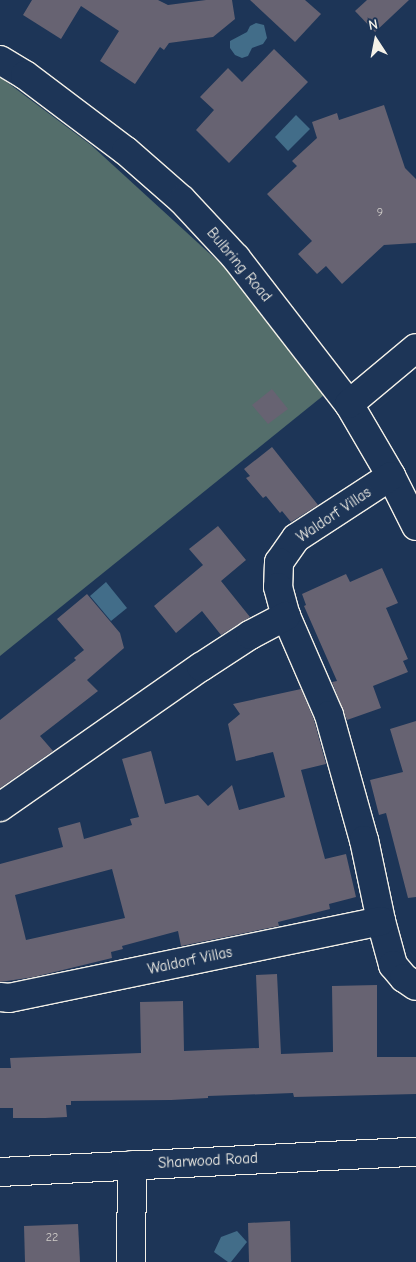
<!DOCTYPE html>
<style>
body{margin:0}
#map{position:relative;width:416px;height:1262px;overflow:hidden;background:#1d3557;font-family:"Comic Neue",sans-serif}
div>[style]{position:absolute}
.green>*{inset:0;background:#546e6b}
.water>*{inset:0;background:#426d89}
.building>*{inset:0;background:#676372}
.roads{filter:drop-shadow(1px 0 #f4f1e8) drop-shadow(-1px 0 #f4f1e8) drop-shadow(0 1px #f4f1e8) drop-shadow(0 -1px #f4f1e8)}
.street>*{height:28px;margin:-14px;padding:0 14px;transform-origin:14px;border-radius:14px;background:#1d3557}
span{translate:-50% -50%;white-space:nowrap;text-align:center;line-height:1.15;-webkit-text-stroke:4px #1d3557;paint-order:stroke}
.number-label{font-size:12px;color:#d1ceca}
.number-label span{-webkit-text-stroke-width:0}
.street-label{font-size:15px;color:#f4f1e8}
.north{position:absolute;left:351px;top:15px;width:50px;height:50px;-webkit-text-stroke:4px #1d3557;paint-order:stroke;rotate:349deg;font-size:14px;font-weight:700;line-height:20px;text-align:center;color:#f4f1e8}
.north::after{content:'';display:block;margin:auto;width:18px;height:22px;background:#f4f1e8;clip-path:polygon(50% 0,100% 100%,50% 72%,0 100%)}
</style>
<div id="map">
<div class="green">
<i style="clip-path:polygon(0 77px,91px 145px,232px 274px,324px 395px,0 656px)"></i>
</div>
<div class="water">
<i style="clip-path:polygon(256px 23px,264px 25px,267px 38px,263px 44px,252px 48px,248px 56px,242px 58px,235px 55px,230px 48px,230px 41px,247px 32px,250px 26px)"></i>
<i style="clip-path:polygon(296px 115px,310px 129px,288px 151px,275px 137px)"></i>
<i style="clip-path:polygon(106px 582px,127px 608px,111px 621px,90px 596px)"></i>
<i style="clip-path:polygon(237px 1231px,247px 1242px,231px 1262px,228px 1262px,214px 1252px,221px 1237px)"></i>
</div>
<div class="building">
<i style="clip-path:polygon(32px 0,158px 0,168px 5px,206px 0,232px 0,235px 19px,213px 37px,169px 43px,164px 50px,160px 47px,135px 84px,100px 61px,119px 31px,81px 6px,61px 39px,23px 15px)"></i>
<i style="clip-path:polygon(250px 0,305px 0,321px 14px,295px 42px)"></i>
<i style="clip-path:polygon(367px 0,409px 0,375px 32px,355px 11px)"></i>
<i style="clip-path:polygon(274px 49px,308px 82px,229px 163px,196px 130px,214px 110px,200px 97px,228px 68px,242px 82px)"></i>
<i style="clip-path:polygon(384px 105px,405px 168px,416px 179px,416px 243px,384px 245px,342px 284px,326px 266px,317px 274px,298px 254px,312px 241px,267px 194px,297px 166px,292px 161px,317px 138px,312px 122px,337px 113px,339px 120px)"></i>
<i style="clip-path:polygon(272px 389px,288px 409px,268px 424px,252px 405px)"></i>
<i style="clip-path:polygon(272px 447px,318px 505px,291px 522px,282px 511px,280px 513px,266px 496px,263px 498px,246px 478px,250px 476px,244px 469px)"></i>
<i style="clip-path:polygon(218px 526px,246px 560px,221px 581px,250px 617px,221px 635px,202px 611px,176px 633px,154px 606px,203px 565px,189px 549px)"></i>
<i style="clip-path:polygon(382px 568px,398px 603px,386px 608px,408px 659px,403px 661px,408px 672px,373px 686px,381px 708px,347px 720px,332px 682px,337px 681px,304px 606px,306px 605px,302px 594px,346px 574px,350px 582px)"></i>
<i style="clip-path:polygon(87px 594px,120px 633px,124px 648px,87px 680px,98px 691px,40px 736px,53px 751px,0 788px,0 720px,76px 660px,74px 658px,84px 650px,57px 619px)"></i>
<i style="clip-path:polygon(evenodd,301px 689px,314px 720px,326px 764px,301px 770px,325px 859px,346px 854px,356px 897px,329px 904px,330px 909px,278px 922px,279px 926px,181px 946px,178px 931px,122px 946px,123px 949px,111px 952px,112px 958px,34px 977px,0 982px,0 864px,63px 847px,58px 828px,80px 822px,84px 839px,132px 825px,130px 819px,139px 817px,122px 759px,151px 751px,165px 804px,198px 795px,208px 806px,232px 785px,239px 810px,285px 797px,273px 752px,236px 761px,228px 724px,240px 714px,233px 704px,301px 689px,112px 869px,125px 918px,26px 940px,15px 895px,112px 869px)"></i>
<i style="clip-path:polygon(416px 721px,416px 897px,408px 898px,386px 813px,379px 815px,370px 780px,403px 772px,390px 729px)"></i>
<i style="clip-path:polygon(277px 974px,281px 1054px,333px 1052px,332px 986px,377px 985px,377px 1057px,416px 1057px,416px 1094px,294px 1097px,293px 1093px,208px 1096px,208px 1098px,171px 1100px,71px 1101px,71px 1105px,66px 1105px,67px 1117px,45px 1118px,13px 1118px,13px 1108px,0 1108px,0 1068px,11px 1068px,10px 1058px,141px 1053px,140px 1002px,183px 1001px,184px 1051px,259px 1048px,256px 975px)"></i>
<i style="clip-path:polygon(290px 1221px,291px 1262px,249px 1262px,248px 1223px)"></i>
<i style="clip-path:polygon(78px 1224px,80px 1262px,25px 1262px,24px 1226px)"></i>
</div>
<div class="roads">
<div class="street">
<i style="left:0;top:60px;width:29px;rotate:31deg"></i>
<i style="left:25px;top:75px;width:126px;rotate:37deg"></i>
<i style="left:126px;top:151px;width:74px;rotate:41.2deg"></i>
<i style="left:182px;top:200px;width:79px;rotate:47deg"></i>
<i style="left:236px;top:258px;width:185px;rotate:52.3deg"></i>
<i style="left:349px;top:404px;width:83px;rotate:59.7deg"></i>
<i style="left:391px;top:476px;width:56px;rotate:63.4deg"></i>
<i style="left:349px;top:404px;width:87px;rotate:-39.9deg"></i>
<i style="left:391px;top:476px;width:113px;rotate:146.9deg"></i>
<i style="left:296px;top:538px;width:29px;rotate:125deg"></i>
<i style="left:279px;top:562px;width:25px;rotate:92deg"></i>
<i style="left:278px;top:587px;width:30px;rotate:75deg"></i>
<i style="left:286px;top:616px;width:108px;rotate:66.5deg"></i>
<i style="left:329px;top:715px;width:130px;rotate:74.4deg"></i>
<i style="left:364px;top:840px;width:83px;rotate:78.1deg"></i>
<i style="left:381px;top:921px;width:46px;rotate:74.7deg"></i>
<i style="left:393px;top:965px;width:17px;rotate:50deg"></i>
<i style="left:404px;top:978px;width:14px;rotate:34deg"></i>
<i style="left:0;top:807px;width:245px;rotate:-34.9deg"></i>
<i style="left:201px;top:667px;width:59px;rotate:-33.1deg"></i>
<i style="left:250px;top:635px;width:41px;rotate:-27.8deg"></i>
<i style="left:0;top:997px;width:9px;rotate:6deg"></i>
<i style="left:9px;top:998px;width:380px;rotate:-11.7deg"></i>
<i style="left:0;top:1172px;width:416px;rotate:-2.8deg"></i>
<i style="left:131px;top:1262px;width:97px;rotate:-89.4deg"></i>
</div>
</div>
<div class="number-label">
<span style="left:380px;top:213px">9</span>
<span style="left:52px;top:1238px">22</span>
</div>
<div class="street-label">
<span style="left:239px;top:265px;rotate:50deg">Bulbring Road</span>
<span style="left:334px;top:515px;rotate:-34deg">Waldorf Villas</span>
<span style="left:190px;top:961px;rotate:-12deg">Waldorf Villas</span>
<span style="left:208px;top:1161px;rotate:-3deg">Sharwood Road</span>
</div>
<div class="north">N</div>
</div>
